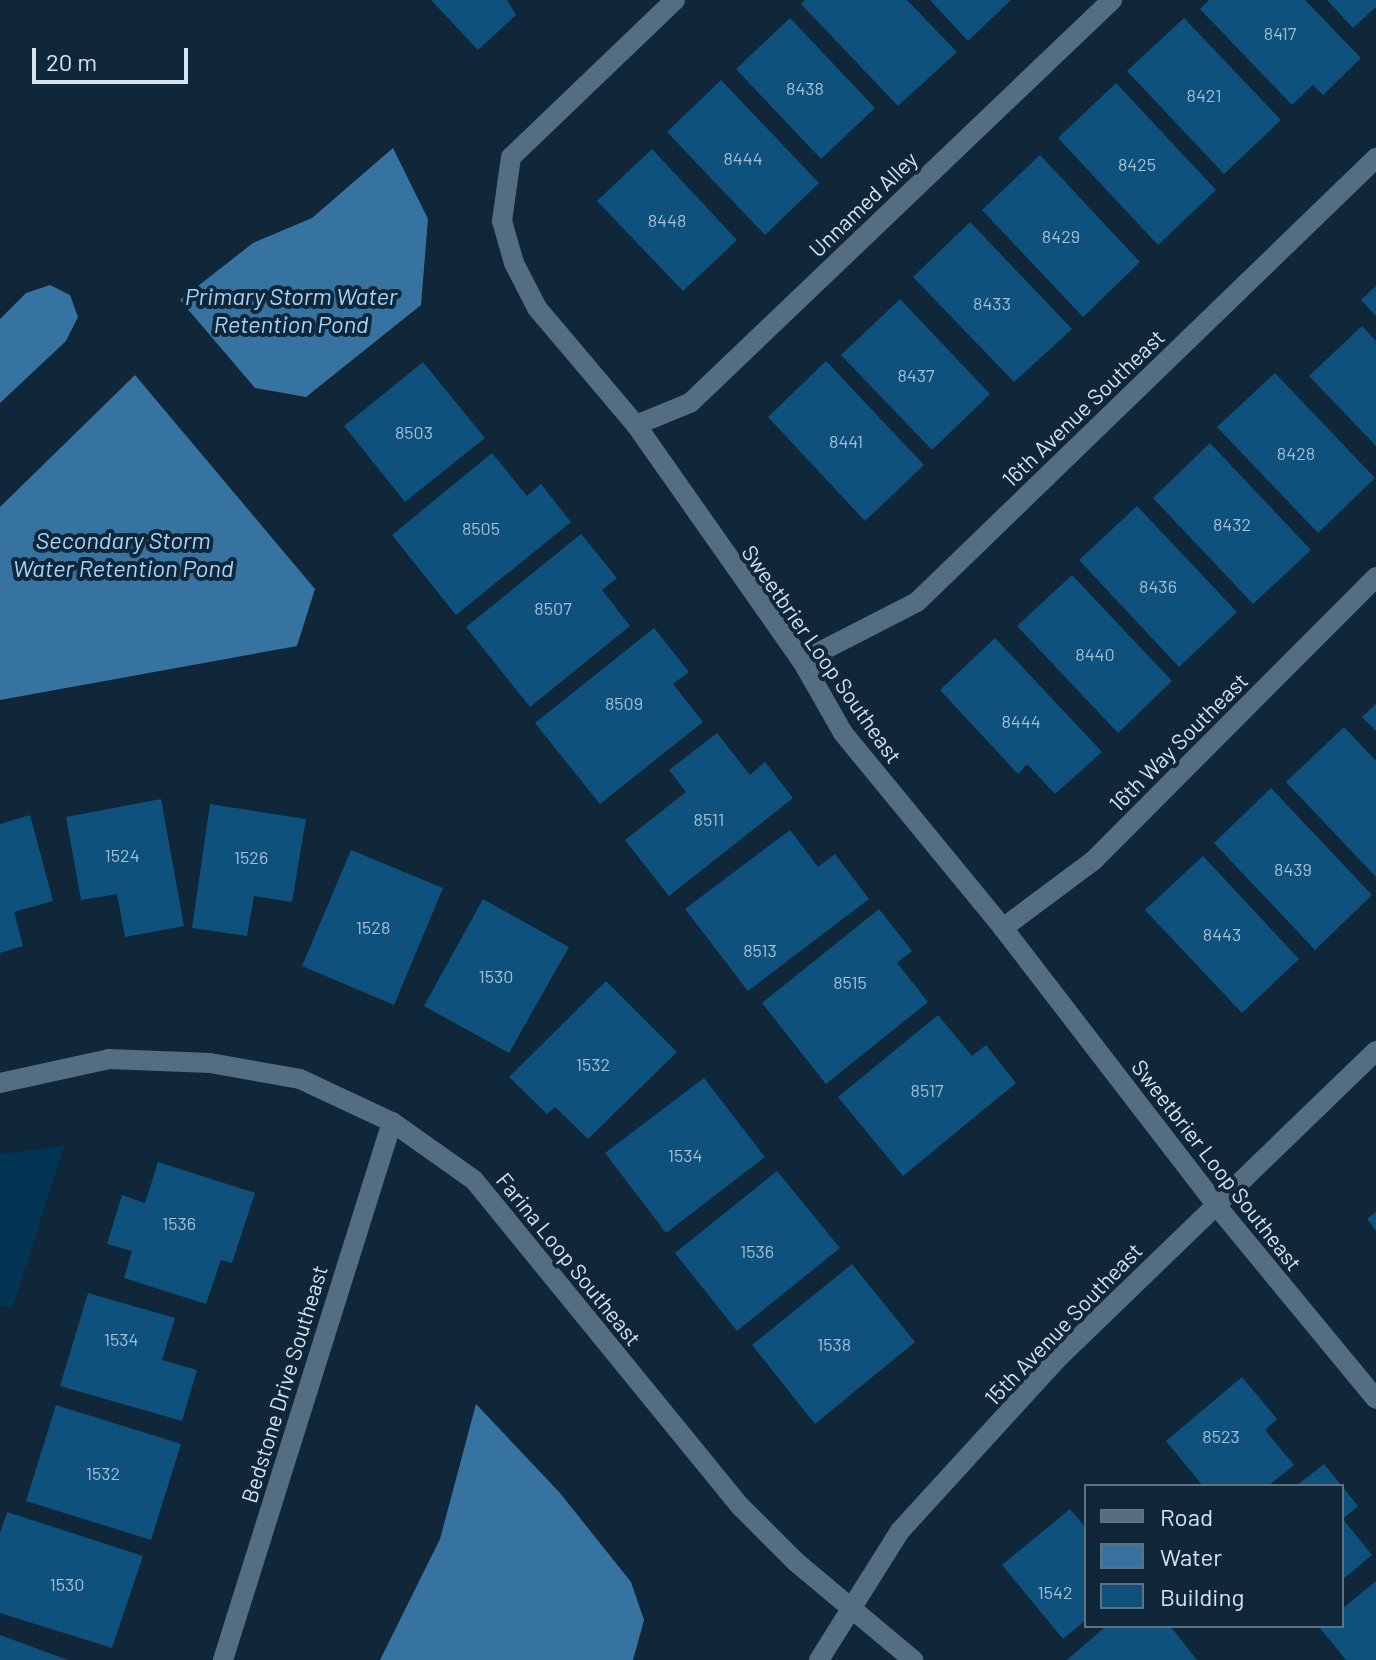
<!DOCTYPE html>
<style>
body{margin:0}
#map{position:relative;width:1376px;height:1660px;overflow:hidden;background:#0f2739;font-family:Barlow,sans-serif}
div>[style]{position:absolute}
.green>*{inset:0;background:#023554}
.water>*{inset:0;background:#3673a1}
.building>*{inset:0;background:#0d517c}
.minor>*{height:20px;margin:-10px;padding:0 10px;transform-origin:10px;border-radius:10px;background:#556d81}
span{translate:-50% -50%;white-space:nowrap;text-align:center;line-height:1.15;-webkit-text-stroke:8px #0f2739;paint-order:stroke}
.number-label{font-size:18px;color:#a3bed2}
.number-label span{-webkit-text-stroke-width:0}
.street-label{font-size:22px;color:#d5e3ef}
.water-label{font-size:24px;color:#a3d4fb;font-style:italic}
.legend{position:absolute;left:1084px;top:1484px;width:260px;height:144px;box-sizing:border-box;background:#0f2739;border:2px solid #5e7282;margin:0;padding:10px 14px;list-style:none;font-size:24px;color:#d5e3ef}
.legend li{display:flex;align-items:center;gap:16px;height:40px}
.legend b{width:40px;border:2px solid #5e7282}
.scale{position:absolute;left:32px;top:48px;width:156px;height:36px;box-sizing:border-box;border:4px solid #d5e3ef;border-top:0;padding-left:10px;font-size:24px;line-height:28px;white-space:nowrap;color:#d5e3ef;-webkit-text-stroke:6px #0f2739;paint-order:stroke}
</style>
<div id="map">
<div class="green">
<i style="clip-path:polygon(64px 1146px,12px 1309px,0 1305px,0 1154px)"></i>
</div>
<div class="water">
<i style="clip-path:polygon(393px 148px,428px 219px,421px 305px,306px 397px,255px 388px,180px 300px,253px 243px,312px 218px)"></i>
<i style="clip-path:polygon(50px 285px,70px 295px,78px 317px,66px 341px,0 403px,0 319px,26px 293px)"></i>
<i style="clip-path:polygon(135px 375px,315px 589px,297px 646px,0 700px,0 507px)"></i>
<i style="clip-path:polygon(476px 1404px,560px 1493px,631px 1582px,644px 1620px,633px 1660px,380px 1660px,440px 1539px)"></i>
</div>
<div class="building">
<i style="clip-path:polygon(431px 0,507px 0,516px 15px,478px 50px)"></i>
<i style="clip-path:polygon(805px 0,907px 0,957px 52px,898px 106px,801px 4px)"></i>
<i style="clip-path:polygon(930px 0,1011px 0,968px 41px)"></i>
<i style="clip-path:polygon(1209px 0,1305px 0,1361px 58px,1323px 95px,1313px 85px,1292px 105px,1200px 9px)"></i>
<i style="clip-path:polygon(1327px 0,1376px 0,1376px 7px,1353px 28px)"></i>
<i style="clip-path:polygon(790px 18px,875px 108px,821px 159px,736px 69px)"></i>
<i style="clip-path:polygon(1184px 18px,1281px 120px,1224px 174px,1127px 71px)"></i>
<i style="clip-path:polygon(721px 80px,819px 183px,765px 235px,667px 132px)"></i>
<i style="clip-path:polygon(1116px 83px,1216px 190px,1158px 245px,1058px 138px)"></i>
<i style="clip-path:polygon(652px 149px,737px 240px,683px 291px,597px 201px)"></i>
<i style="clip-path:polygon(1040px 155px,1140px 262px,1083px 317px,982px 210px)"></i>
<i style="clip-path:polygon(970px 222px,1072px 329px,1014px 382px,913px 277px)"></i>
<i style="clip-path:polygon(1376px 286px,1376px 316px,1361px 300px)"></i>
<i style="clip-path:polygon(900px 299px,990px 394px,932px 450px,841px 355px)"></i>
<i style="clip-path:polygon(1362px 326px,1376px 341px,1376px 446px,1309px 376px)"></i>
<i style="clip-path:polygon(826px 361px,924px 465px,865px 521px,768px 417px)"></i>
<i style="clip-path:polygon(423px 362px,485px 438px,405px 502px,344px 426px)"></i>
<i style="clip-path:polygon(1275px 373px,1375px 478px,1318px 533px,1217px 427px)"></i>
<i style="clip-path:polygon(1210px 443px,1311px 550px,1253px 604px,1153px 498px)"></i>
<i style="clip-path:polygon(492px 453px,527px 496px,541px 484px,571px 522px,456px 615px,392px 535px)"></i>
<i style="clip-path:polygon(1137px 506px,1237px 612px,1179px 667px,1079px 560px)"></i>
<i style="clip-path:polygon(581px 534px,617px 578px,602px 590px,630px 626px,530px 707px,466px 627px)"></i>
<i style="clip-path:polygon(1072px 575px,1172px 681px,1118px 733px,1017px 626px)"></i>
<i style="clip-path:polygon(654px 628px,689px 672px,673px 684px,703px 722px,600px 804px,535px 723px)"></i>
<i style="clip-path:polygon(995px 638px,1102px 752px,1055px 794px,1027px 764px,1018px 774px,940px 690px)"></i>
<i style="clip-path:polygon(1376px 704px,1376px 731px,1362px 717px)"></i>
<i style="clip-path:polygon(1344px 727px,1376px 761px,1376px 877px,1286px 782px)"></i>
<i style="clip-path:polygon(717px 733px,750px 775px,765px 762px,793px 798px,669px 896px,625px 840px,686px 792px,669px 770px)"></i>
<i style="clip-path:polygon(1271px 788px,1372px 895px,1315px 950px,1214px 843px)"></i>
<i style="clip-path:polygon(161px 799px,184px 926px,125px 937px,117px 894px,81px 900px,66px 817px)"></i>
<i style="clip-path:polygon(210px 804px,306px 819px,292px 902px,254px 896px,247px 936px,192px 928px)"></i>
<i style="clip-path:polygon(30px 815px,53px 901px,14px 912px,23px 946px,0 953px,0 824px)"></i>
<i style="clip-path:polygon(790px 830px,818px 867px,835px 854px,869px 899px,748px 991px,685px 909px)"></i>
<i style="clip-path:polygon(351px 850px,443px 888px,394px 1005px,302px 966px)"></i>
<i style="clip-path:polygon(1203px 856px,1299px 959px,1242px 1013px,1145px 910px)"></i>
<i style="clip-path:polygon(483px 899px,569px 947px,509px 1053px,424px 1006px)"></i>
<i style="clip-path:polygon(879px 909px,912px 951px,897px 963px,928px 1002px,826px 1084px,762px 1003px)"></i>
<i style="clip-path:polygon(606px 981px,677px 1052px,588px 1139px,555px 1107px,547px 1114px,509px 1077px)"></i>
<i style="clip-path:polygon(938px 1015px,972px 1056px,986px 1045px,1016px 1083px,903px 1176px,838px 1097px)"></i>
<i style="clip-path:polygon(704px 1078px,765px 1157px,666px 1233px,605px 1153px)"></i>
<i style="clip-path:polygon(158px 1162px,255px 1193px,232px 1263px,221px 1260px,206px 1304px,124px 1278px,132px 1251px,107px 1244px,122px 1195px,145px 1203px)"></i>
<i style="clip-path:polygon(777px 1171px,840px 1248px,737px 1331px,675px 1253px)"></i>
<i style="clip-path:polygon(1376px 1212px,1376px 1231px,1367px 1219px)"></i>
<i style="clip-path:polygon(852px 1264px,915px 1342px,815px 1424px,752px 1345px)"></i>
<i style="clip-path:polygon(88px 1293px,175px 1318px,162px 1360px,197px 1370px,182px 1421px,60px 1386px)"></i>
<i style="clip-path:polygon(1242px 1377px,1277px 1419px,1265px 1430px,1294px 1465px,1268px 1486px,1203px 1486px,1166px 1441px)"></i>
<i style="clip-path:polygon(56px 1405px,181px 1444px,151px 1540px,26px 1501px)"></i>
<i style="clip-path:polygon(1324px 1464px,1342px 1486px,1296px 1486px)"></i>
<i style="clip-path:polygon(1342px 1486px,1358px 1506px,1343px 1519px,1372px 1555px,1342px 1580px)"></i>
<i style="clip-path:polygon(1070px 1509px,1086px 1528px,1086px 1620px,1063px 1639px,1002px 1565px)"></i>
<i style="clip-path:polygon(7px 1512px,143px 1556px,112px 1648px,0 1613px,0 1533px)"></i>
<i style="clip-path:polygon(1376px 1581px,1376px 1660px,1346px 1660px,1319px 1627px,1342px 1626px,1342px 1609px)"></i>
<i style="clip-path:polygon(1106px 1626px,1170px 1626px,1197px 1660px,1067px 1660px)"></i>
<i style="clip-path:polygon(0 1635px,68px 1660px,0 1660px)"></i>
</div>
<div class="minor">
<i style="left:675px;top:0;width:227px;rotate:136.2deg"></i>
<i style="left:511px;top:157px;width:65px;rotate:98deg"></i>
<i style="left:502px;top:221px;width:44px;rotate:74.1deg"></i>
<i style="left:514px;top:263px;width:51px;rotate:62.9deg"></i>
<i style="left:537px;top:308px;width:153px;rotate:49.8deg"></i>
<i style="left:636px;top:425px;width:289px;rotate:54.9deg"></i>
<i style="left:802px;top:661px;width:83px;rotate:60.3deg"></i>
<i style="left:843px;top:733px;width:252px;rotate:50.6deg"></i>
<i style="left:1003px;top:928px;width:349px;rotate:52.4deg"></i>
<i style="left:1216px;top:1205px;width:251px;rotate:50.5deg"></i>
<i style="left:636px;top:425px;width:58px;rotate:-22.2deg"></i>
<i style="left:690px;top:403px;width:584px;rotate:-43.68deg"></i>
<i style="left:802px;top:661px;width:129px;rotate:-27.2deg"></i>
<i style="left:917px;top:602px;width:639px;rotate:-44.05deg"></i>
<i style="left:1003px;top:928px;width:112px;rotate:-36.7deg"></i>
<i style="left:1093px;top:861px;width:401px;rotate:-45.1deg"></i>
<i style="left:0;top:1083px;width:112px;rotate:-12.4deg"></i>
<i style="left:109px;top:1059px;width:101px;rotate:2.3deg"></i>
<i style="left:210px;top:1063px;width:91px;rotate:10.1deg"></i>
<i style="left:300px;top:1079px;width:102px;rotate:25.1deg"></i>
<i style="left:392px;top:1122px;width:100px;rotate:35.3deg"></i>
<i style="left:474px;top:1180px;width:422px;rotate:50.8deg"></i>
<i style="left:741px;top:1507px;width:78px;rotate:45deg"></i>
<i style="left:796px;top:1562px;width:153px;rotate:39.9deg"></i>
<i style="left:223px;top:1660px;width:564px;rotate:-72.56deg"></i>
<i style="left:819px;top:1660px;width:152px;rotate:-57.9deg"></i>
<i style="left:900px;top:1531px;width:234px;rotate:-47.6deg"></i>
<i style="left:1058px;top:1358px;width:442px;rotate:-44deg"></i>
</div>
<div class="number-label">
<span style="left:1280px;top:33px">8417</span>
<span style="left:805px;top:88px">8438</span>
<span style="left:1204px;top:95px">8421</span>
<span style="left:743px;top:158px">8444</span>
<span style="left:1137px;top:164px">8425</span>
<span style="left:667px;top:220px">8448</span>
<span style="left:1061px;top:236px">8429</span>
<span style="left:992px;top:303px">8433</span>
<span style="left:916px;top:375px">8437</span>
<span style="left:414px;top:432px">8503</span>
<span style="left:846px;top:441px">8441</span>
<span style="left:1296px;top:453px">8428</span>
<span style="left:1232px;top:524px">8432</span>
<span style="left:481px;top:528px">8505</span>
<span style="left:1158px;top:586px">8436</span>
<span style="left:553px;top:608px">8507</span>
<span style="left:1095px;top:654px">8440</span>
<span style="left:624px;top:703px">8509</span>
<span style="left:1021px;top:721px">8444</span>
<span style="left:709px;top:819px">8511</span>
<span style="left:122px;top:855px">1524</span>
<span style="left:251px;top:857px">1526</span>
<span style="left:1293px;top:869px">8439</span>
<span style="left:373px;top:927px">1528</span>
<span style="left:1222px;top:934px">8443</span>
<span style="left:760px;top:950px">8513</span>
<span style="left:496px;top:976px">1530</span>
<span style="left:850px;top:982px">8515</span>
<span style="left:593px;top:1064px">1532</span>
<span style="left:927px;top:1090px">8517</span>
<span style="left:685px;top:1155px">1534</span>
<span style="left:179px;top:1223px">1536</span>
<span style="left:757px;top:1251px">1536</span>
<span style="left:121px;top:1339px">1534</span>
<span style="left:834px;top:1344px">1538</span>
<span style="left:1221px;top:1436px">8523</span>
<span style="left:103px;top:1473px">1532</span>
<span style="left:67px;top:1584px">1530</span>
<span style="left:1055px;top:1592px">1542</span>
</div>
<div class="street-label">
<span style="left:863px;top:204px;rotate:-44deg">Unnamed Alley</span>
<span style="left:1083px;top:408px;rotate:-44deg">16th Avenue Southeast</span>
<span style="left:822px;top:654px;rotate:55deg">Sweetbrier Loop Southeast</span>
<span style="left:1178px;top:742px;rotate:-45deg">16th Way Southeast</span>
<span style="left:1217px;top:1165px;rotate:52deg">Sweetbrier Loop Southeast</span>
<span style="left:569px;top:1259px;rotate:51deg">Farina Loop Southeast</span>
<span style="left:1063px;top:1324px;rotate:-46deg">15th Avenue Southeast</span>
<span style="left:284px;top:1384px;rotate:-73deg">Bedstone Drive Southeast</span>
</div>
<div class="water-label">
<span style="left:291px;top:310px">Primary Storm Water<br>Retention Pond</span>
<span style="left:123px;top:554px">Secondary Storm<br>Water Retention Pond</span>
</div>
<ul class="legend">
<li><b style="height:10px;background:#556d81"></b>Road</li>
<li><b style="height:22px;background:#3673a1"></b>Water</li>
<li><b style="height:22px;background:#0d517c"></b>Building</li>
</ul>
<div class="scale">20 m</div>
</div>
